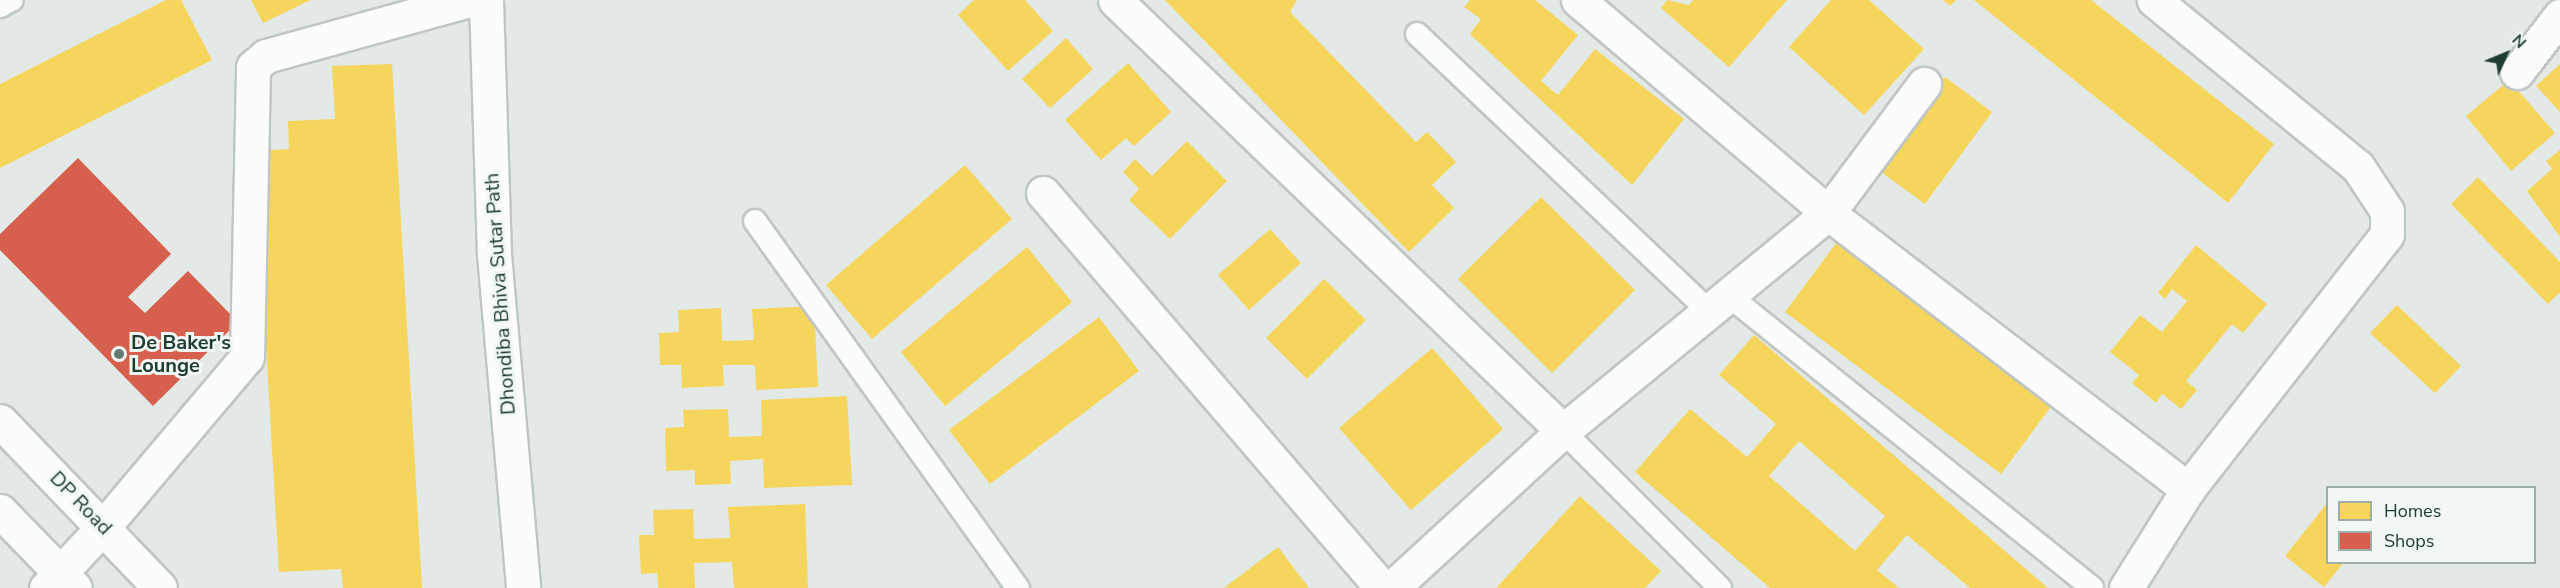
<!DOCTYPE html>
<style>
body{margin:0}
#map{position:relative;width:2560px;height:588px;overflow:hidden;background:#e3e9e6;font-family:"Nunito Sans",sans-serif}
div>[style]{position:absolute}
.homes>*{inset:0;background:#f6d55c}
.shops>*{inset:0;background:#d6604d}
.roads{filter:drop-shadow(2px 0 #c0c6c3) drop-shadow(-2px 0 #c0c6c3) drop-shadow(0 2px #c0c6c3) drop-shadow(0 -2px #c0c6c3)}
.lane>*{height:22px;margin:-11px;padding:0 11px;transform-origin:11px;border-radius:11px;background:#fbfcfb}
.street>*{height:33px;margin:-16.5px;padding:0 16.5px;transform-origin:16.5px;border-radius:16.5px;background:#fbfcfb}
.secondary>*{height:33px;margin:-16.5px;padding:0 16.5px;transform-origin:16.5px;border-radius:16.5px;background:#fbfcfb}
.dots>*{width:16px;height:16px;translate:-50% -50%;box-sizing:border-box;border:3px solid #f1f8f4;border-radius:50%}
span{translate:-50% -50%;white-space:nowrap;text-align:center;line-height:1.15;-webkit-text-stroke:6px #f1f8f4;paint-order:stroke}
.street-label{font-size:20px;color:#203d34}
.poi-label{font-size:20px;color:#203d34;font-weight:700}
.left{translate:0 -50%;text-align:left}
.legend{position:absolute;left:2326px;top:486px;width:210px;height:78px;box-sizing:border-box;background:#f1f8f4;border:2px solid #9dada7;margin:0;padding:8px 10px;list-style:none;font-size:18px;color:#203d34}
.legend li{display:flex;align-items:center;gap:12px;height:30px}
.legend b{width:30px;border:2px solid #9dada7}
.north{position:absolute;left:2476px;top:24px;width:60px;height:60px;-webkit-text-stroke:4px #f1f8f4;paint-order:stroke;rotate:46deg;font-size:16px;font-weight:700;line-height:24px;text-align:center;color:#203d34}
.north::after{content:'';display:block;margin:auto;width:21px;height:27px;background:#203d34;clip-path:polygon(50% 0,100% 100%,50% 72%,0 100%)}
</style>
<div id="map">
<div class="homes">
<i style="clip-path:polygon(166px 0,181px 0,212px 60px,0 168px,0 84px)"></i>
<i style="clip-path:polygon(251px 0,311px 0,263px 23px)"></i>
<i style="clip-path:polygon(974px 0,1025px 0,1053px 31px,1008px 71px,958px 15px)"></i>
<i style="clip-path:polygon(1165px 0,1297px 0,1290px 12px,1416px 142px,1427px 132px,1456px 162px,1432px 185px,1454px 208px,1409px 252px)"></i>
<i style="clip-path:polygon(1470px 0,1535px 0,1578px 35px,1541px 81px,1558px 95px,1595px 49px,1684px 119px,1632px 185px,1470px 34px,1481px 19px,1464px 7px)"></i>
<i style="clip-path:polygon(1667px 0,1689px 5px,1693px 0,1787px 0,1729px 67px,1661px 8px)"></i>
<i style="clip-path:polygon(1831px 0,1869px 0,1924px 49px,1864px 115px,1789px 47px)"></i>
<i style="clip-path:polygon(1943px 0,1956px 0,1950px 6px)"></i>
<i style="clip-path:polygon(1974px 0,2091px 0,2274px 144px,2228px 203px)"></i>
<i style="clip-path:polygon(1066px 38px,1093px 69px,1050px 108px,1022px 79px)"></i>
<i style="clip-path:polygon(1128px 63px,1171px 112px,1134px 146px,1126px 138px,1101px 160px,1065px 120px)"></i>
<i style="clip-path:polygon(392px 64px,422px 588px,343px 588px,341px 569px,279px 572px,255px 151px,289px 149px,288px 121px,335px 119px,332px 66px)"></i>
<i style="clip-path:polygon(2560px 64px,2560px 112px,2536px 86px)"></i>
<i style="clip-path:polygon(1945px 77px,1992px 112px,1925px 204px,1877px 169px)"></i>
<i style="clip-path:polygon(2509px 80px,2555px 133px,2511px 171px,2466px 116px)"></i>
<i style="clip-path:polygon(1187px 141px,1227px 181px,1170px 239px,1129px 200px,1139px 189px,1123px 172px,1135px 159px,1152px 176px)"></i>
<i style="clip-path:polygon(2560px 150px,2560px 237px,2527px 191px,2552px 169px,2546px 161px)"></i>
<i style="clip-path:polygon(965px 165px,1012px 219px,872px 339px,826px 285px)"></i>
<i style="clip-path:polygon(2478px 177px,2560px 262px,2560px 292px,2548px 304px,2451px 204px)"></i>
<i style="clip-path:polygon(1541px 197px,1635px 290px,1552px 373px,1458px 279px)"></i>
<i style="clip-path:polygon(1270px 229px,1301px 263px,1249px 310px,1218px 275px)"></i>
<i style="clip-path:polygon(1837px 242px,2053px 404px,2001px 474px,1785px 312px)"></i>
<i style="clip-path:polygon(2196px 245px,2267px 304px,2243px 333px,2232px 324px,2186px 381px,2197px 390px,2181px 409px,2162px 394px,2156px 403px,2132px 383px,2139px 375px,2110px 352px,2140px 315px,2162px 332px,2187px 301px,2172px 289px,2165px 299px,2158px 293px)"></i>
<i style="clip-path:polygon(1027px 247px,1072px 302px,945px 406px,901px 352px)"></i>
<i style="clip-path:polygon(1324px 279px,1366px 320px,1307px 379px,1266px 338px)"></i>
<i style="clip-path:polygon(2397px 305px,2461px 366px,2435px 393px,2370px 333px)"></i>
<i style="clip-path:polygon(814px 306px,818px 387px,756px 390px,755px 365px,723px 365px,724px 386px,682px 388px,681px 365px,660px 365px,659px 333px,679px 332px,678px 310px,721px 308px,722px 341px,754px 340px,752px 309px)"></i>
<i style="clip-path:polygon(1099px 317px,1139px 371px,990px 484px,949px 430px)"></i>
<i style="clip-path:polygon(evenodd,1754px 335px,2048px 588px,1970px 588px,1907px 535px,1877px 570px,1899px 588px,1770px 588px,1635px 472px,1690px 409px,1747px 457px,1776px 424px,1719px 375px,1754px 335px,1799px 441px,1885px 516px,1855px 551px,1769px 476px,1799px 441px)"></i>
<i style="clip-path:polygon(1432px 348px,1503px 429px,1411px 510px,1339px 428px)"></i>
<i style="clip-path:polygon(847px 396px,852px 485px,764px 488px,763px 459px,730px 461px,731px 484px,695px 485px,695px 470px,666px 471px,665px 428px,684px 427px,683px 410px,728px 409px,729px 437px,762px 436px,761px 400px)"></i>
<i style="clip-path:polygon(1580px 496px,1661px 571px,1645px 588px,1496px 588px)"></i>
<i style="clip-path:polygon(2328px 502px,2328px 562px,2344px 562px,2324px 587px,2285px 556px)"></i>
<i style="clip-path:polygon(805px 504px,808px 588px,734px 588px,732px 562px,694px 563px,695px 588px,658px 588px,657px 573px,641px 574px,639px 535px,654px 535px,653px 510px,693px 509px,694px 539px,730px 538px,728px 507px)"></i>
<i style="clip-path:polygon(1278px 547px,1309px 588px,1224px 588px)"></i>
</div>
<div class="shops">
<i style="clip-path:polygon(78px 158px,171px 254px,128px 297px,145px 313px,188px 271px,238px 322px,153px 406px,0 250px,0 234px)"></i>
</div>
<div class="roads">
<div class="lane">
<i style="left:0;top:6px;width:13px;rotate:-27deg"></i>
<i style="left:1417px;top:34px;width:400px;rotate:43.5deg"></i>
<i style="left:755px;top:221px;width:452px;rotate:54.4deg"></i>
<i style="left:1728px;top:295px;width:467px;rotate:38.8deg"></i>
<i style="left:1563px;top:431px;width:222px;rotate:45deg"></i>
</div>
<div class="street">
<i style="left:1115px;top:0;width:622px;rotate:43.89deg"></i>
<i style="left:1578px;top:0;width:328px;rotate:40.4deg"></i>
<i style="left:1828px;top:213px;width:454px;rotate:37.5deg"></i>
<i style="left:2517px;top:72px;width:71px;rotate:-52.5deg"></i>
<i style="left:1043px;top:193px;width:521px;rotate:49.36deg"></i>
<i style="left:104px;top:526px;width:221px;rotate:-49.8deg"></i>
<i style="left:247px;top:357px;width:290px;rotate:-88.8deg"></i>
<i style="left:253px;top:67px;width:17px;rotate:-40deg"></i>
<i style="left:266px;top:56px;width:211px;rotate:-15.4deg"></i>
<i style="left:1392px;top:588px;width:232px;rotate:-42.6deg"></i>
<i style="left:1563px;top:431px;width:343px;rotate:-39.4deg"></i>
<i style="left:1828px;top:213px;width:161px;rotate:-53.3deg"></i>
<i style="left:2126px;top:588px;width:117px;rotate:-57.9deg"></i>
<i style="left:2188px;top:489px;width:323px;rotate:-52deg"></i>
<i style="left:2387px;top:234px;width:23px;rotate:-90deg"></i>
<i style="left:2387px;top:211px;width:53px;rotate:-123.4deg"></i>
<i style="left:2358px;top:167px;width:264px;rotate:-140.7deg"></i>
</div>
<div class="secondary">
<i style="left:486px;top:0;width:254px;rotate:88.2deg"></i>
<i style="left:494px;top:254px;width:335px;rotate:85deg"></i>
<i style="left:0;top:421px;width:231px;rotate:46.2deg"></i>
<i style="left:0;top:511px;width:107px;rotate:45.8deg"></i>
<i style="left:46px;top:588px;width:85px;rotate:-46.9deg"></i>
</div>
</div>
<div class="dots">
<i style="left:119px;top:354px;background:#647972"></i>
</div>
<div class="street-label">
<span style="left:500px;top:294px;rotate:-94deg">Dhondiba Bhiva Sutar Path</span>
<span style="left:81px;top:503px;rotate:46deg">DP Road</span>
</div>
<div class="poi-label">
<span class="left" style="left:131px;top:354px">De Baker's<br>Lounge</span>
</div>
<ul class="legend">
<li><b style="height:16px;background:#f6d55c"></b>Homes</li>
<li><b style="height:16px;background:#d6604d"></b>Shops</li>
</ul>
<div class="north">N</div>
</div>
